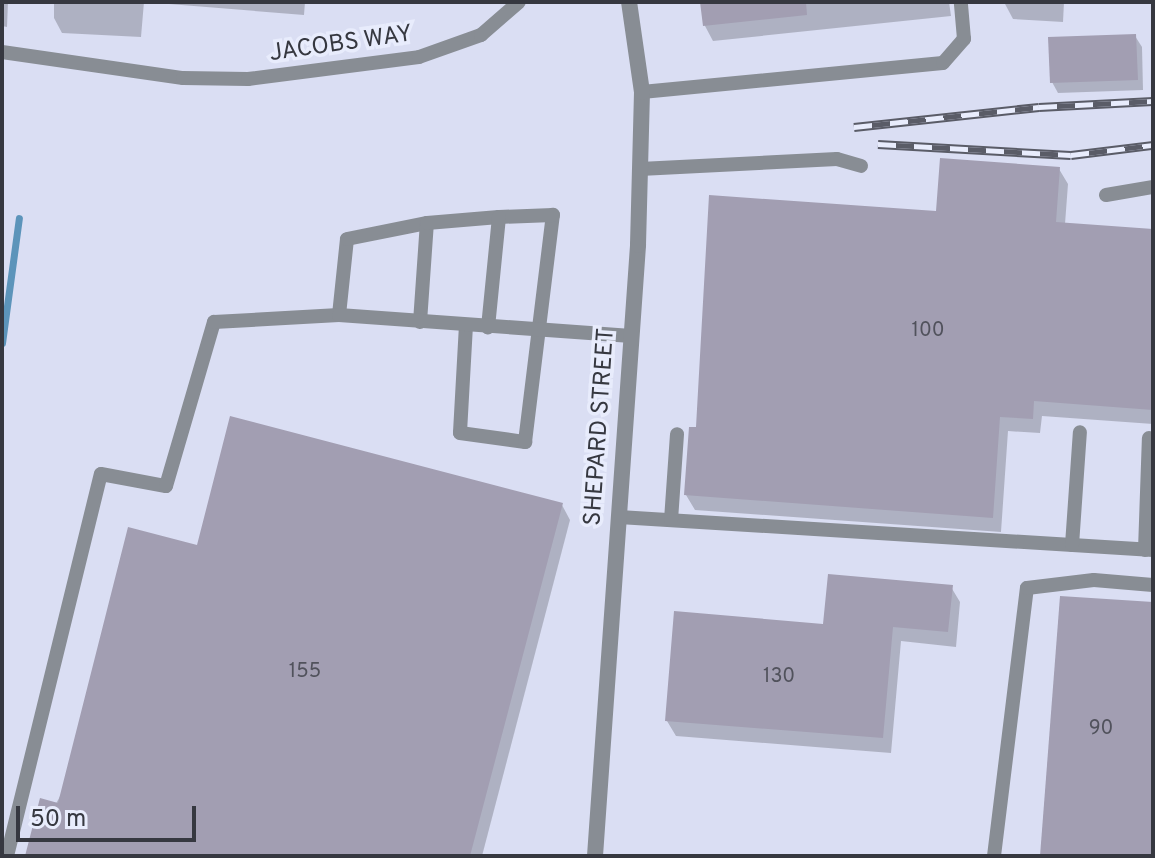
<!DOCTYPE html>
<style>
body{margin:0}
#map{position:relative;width:1155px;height:858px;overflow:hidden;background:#dadef3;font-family:Overpass,sans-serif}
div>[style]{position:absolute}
.shadow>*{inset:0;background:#0003}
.stream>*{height:7px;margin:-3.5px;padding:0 3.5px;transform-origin:3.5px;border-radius:3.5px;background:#5c94ba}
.building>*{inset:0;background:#a29eb2}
.service>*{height:14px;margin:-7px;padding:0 7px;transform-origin:7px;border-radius:7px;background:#888d94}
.minor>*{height:16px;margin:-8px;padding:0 8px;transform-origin:8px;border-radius:8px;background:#888d94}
.rail>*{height:9px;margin-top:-4.5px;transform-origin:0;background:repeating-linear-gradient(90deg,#e8ecfc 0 18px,#5a5c67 0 36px);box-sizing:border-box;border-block:2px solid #5a5c67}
span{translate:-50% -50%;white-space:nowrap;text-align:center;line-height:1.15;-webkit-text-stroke:7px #e8ecfc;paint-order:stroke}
.number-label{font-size:20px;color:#51525c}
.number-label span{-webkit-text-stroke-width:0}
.street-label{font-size:24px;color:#363840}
.frame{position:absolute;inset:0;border:4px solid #363840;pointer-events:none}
.scale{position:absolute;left:16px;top:806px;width:180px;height:36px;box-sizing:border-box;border:4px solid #363840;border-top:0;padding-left:10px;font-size:24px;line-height:28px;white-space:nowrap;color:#363840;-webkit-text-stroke:6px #e8ecfc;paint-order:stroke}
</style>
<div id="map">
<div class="shadow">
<i style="clip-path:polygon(2px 2px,8px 2px,7px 27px,2px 26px)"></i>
<i style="clip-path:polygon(54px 2px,305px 2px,304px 15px,144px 2px,141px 37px,62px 33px,54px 18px)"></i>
<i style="clip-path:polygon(702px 2px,949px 2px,951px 16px,713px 41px,705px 26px)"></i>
<i style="clip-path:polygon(1004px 2px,1064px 2px,1063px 22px,1013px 19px)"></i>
<i style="clip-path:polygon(1135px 36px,1142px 47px,1143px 90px,1058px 93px,1052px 82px)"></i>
<i style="clip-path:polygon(1059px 169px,1068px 184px,1065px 224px,1153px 231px,1153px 424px,1042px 416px,1040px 433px,1008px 431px,1001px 532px,695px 510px,686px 495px,698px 429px,938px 214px)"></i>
<i style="clip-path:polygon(562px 505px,570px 520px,482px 856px,27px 856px,198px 547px)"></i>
<i style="clip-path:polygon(951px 587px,960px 602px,956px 647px,901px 641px,891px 753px,676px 736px,667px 721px,825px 626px)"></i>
</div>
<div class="stream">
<i style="left:2px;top:343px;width:126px;rotate:-82.3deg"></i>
</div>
<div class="building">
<i style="clip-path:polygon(700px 2px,806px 2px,807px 15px,703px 26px)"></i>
<i style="clip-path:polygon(1136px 34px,1138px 80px,1050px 83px,1048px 37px)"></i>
<i style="clip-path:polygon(940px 158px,1060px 167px,1056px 222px,1153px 229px,1153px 410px,1034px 401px,1033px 419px,1000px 417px,993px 518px,684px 495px,689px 427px,696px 427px,709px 195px,936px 211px)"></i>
<i style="clip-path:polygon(230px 416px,563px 503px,470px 856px,25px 856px,40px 798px,58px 803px,128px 527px,197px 545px)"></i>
<i style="clip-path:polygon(828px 574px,953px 585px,948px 632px,893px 627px,883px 738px,665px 721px,674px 611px,823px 624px)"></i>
<i style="clip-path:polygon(1060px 596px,1153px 602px,1153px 856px,1040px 856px)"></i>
</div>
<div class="service">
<i style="left:2px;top:52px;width:183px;rotate:8.2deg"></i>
<i style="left:183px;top:78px;width:65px;rotate:0.9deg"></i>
<i style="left:248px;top:79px;width:172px;rotate:-7.3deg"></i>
<i style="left:419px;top:57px;width:66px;rotate:-19.5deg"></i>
<i style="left:481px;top:35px;width:50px;rotate:-41deg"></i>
<i style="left:642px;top:92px;width:302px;rotate:-5.5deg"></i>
<i style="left:943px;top:63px;width:32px;rotate:-49deg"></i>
<i style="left:964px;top:39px;width:37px;rotate:-95deg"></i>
<i style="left:640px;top:169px;width:197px;rotate:-2.9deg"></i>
<i style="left:837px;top:159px;width:25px;rotate:16deg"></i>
<i style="left:1106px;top:195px;width:48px;rotate:-9.7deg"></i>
<i style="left:339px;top:315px;width:76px;rotate:-84deg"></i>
<i style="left:347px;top:239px;width:82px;rotate:-11.3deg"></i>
<i style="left:420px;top:322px;width:99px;rotate:-86deg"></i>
<i style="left:427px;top:223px;width:72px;rotate:-4.8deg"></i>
<i style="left:466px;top:325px;width:108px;rotate:93.2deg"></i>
<i style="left:460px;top:433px;width:66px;rotate:7.9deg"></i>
<i style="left:525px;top:442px;width:229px;rotate:-83deg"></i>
<i style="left:553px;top:215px;width:54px;rotate:177.9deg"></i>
<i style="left:499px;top:217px;width:111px;rotate:95.7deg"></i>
<i style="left:619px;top:517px;width:535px;rotate:3.54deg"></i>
<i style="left:671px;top:520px;width:86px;rotate:-86deg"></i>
<i style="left:1072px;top:545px;width:113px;rotate:-86deg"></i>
<i style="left:1145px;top:550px;width:112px;rotate:-88deg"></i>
<i style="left:7px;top:856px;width:393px;rotate:-76.2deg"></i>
<i style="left:101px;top:474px;width:66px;rotate:10.5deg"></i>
<i style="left:166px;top:486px;width:171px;rotate:-73.7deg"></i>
<i style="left:214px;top:322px;width:125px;rotate:-3.2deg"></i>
<i style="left:339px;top:315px;width:293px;rotate:4.1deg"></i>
<i style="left:994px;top:856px;width:270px;rotate:-83deg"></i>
<i style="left:1027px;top:588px;width:67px;rotate:-6.8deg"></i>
<i style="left:1094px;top:580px;width:59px;rotate:4.8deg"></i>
</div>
<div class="minor">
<i style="left:595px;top:856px;width:613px;rotate:-85.97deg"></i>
<i style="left:638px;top:245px;width:153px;rotate:-88.5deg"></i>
<i style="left:642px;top:92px;width:91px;rotate:-98.2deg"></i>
</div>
<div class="rail">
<i style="left:854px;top:127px;width:186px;rotate:-6.2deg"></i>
<i style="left:1039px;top:107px;width:114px;rotate:-3deg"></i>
<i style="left:878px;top:144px;width:193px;rotate:3.3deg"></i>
<i style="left:1071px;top:155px;width:83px;rotate:-7deg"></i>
</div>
<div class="number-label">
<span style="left:928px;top:331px">100</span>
<span style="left:305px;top:672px">155</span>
<span style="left:779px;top:677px">130</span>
<span style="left:1101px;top:729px">90</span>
</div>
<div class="street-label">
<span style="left:341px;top:45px;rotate:-8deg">JACOBS WAY</span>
<span style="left:601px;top:427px;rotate:-86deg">SHEPARD STREET</span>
</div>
<div class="frame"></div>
<div class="scale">50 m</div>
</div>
